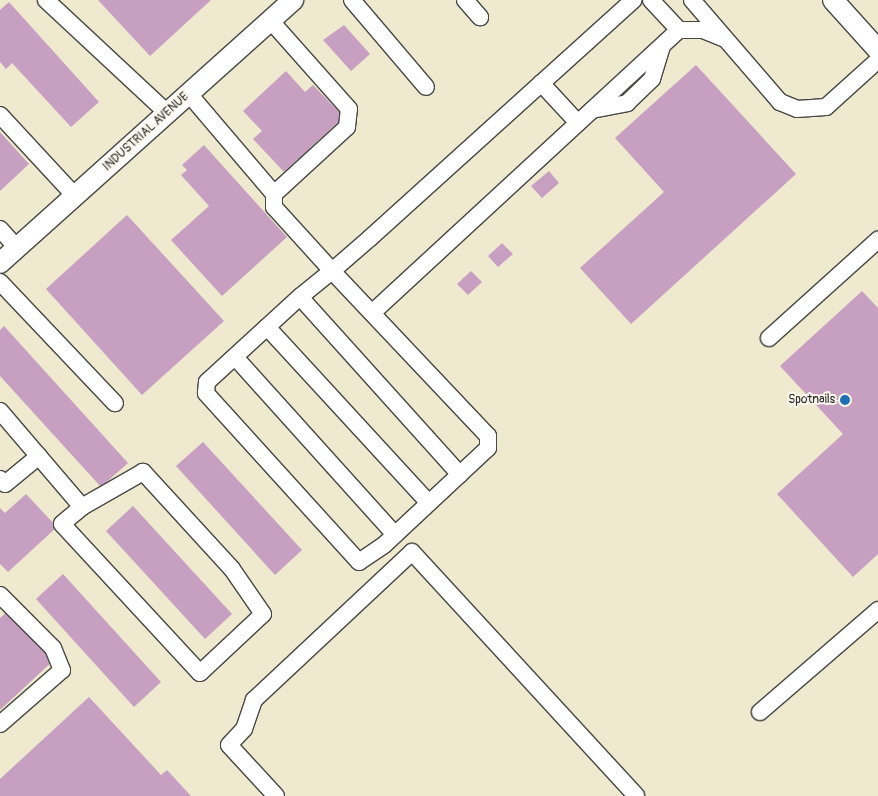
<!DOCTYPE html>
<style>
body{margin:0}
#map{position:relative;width:878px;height:796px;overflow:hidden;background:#efe9cf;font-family:Pangolin,sans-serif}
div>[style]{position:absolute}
.building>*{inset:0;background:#c7a0c1}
.roads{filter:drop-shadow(1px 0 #484844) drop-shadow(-1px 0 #484844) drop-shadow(0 1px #484844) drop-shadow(0 -1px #484844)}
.minor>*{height:16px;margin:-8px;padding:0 8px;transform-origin:8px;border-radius:8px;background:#fff}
.major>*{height:20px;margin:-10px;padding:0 10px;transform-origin:10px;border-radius:10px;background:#fff}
.dots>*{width:14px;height:14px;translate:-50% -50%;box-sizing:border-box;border:2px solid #fbf7ec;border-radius:50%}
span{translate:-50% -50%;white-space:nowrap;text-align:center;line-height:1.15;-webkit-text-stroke:4px #fbf7ec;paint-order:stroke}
.street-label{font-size:12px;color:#2b2b2b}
.poi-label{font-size:12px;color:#2b2b2b}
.right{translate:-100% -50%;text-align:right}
</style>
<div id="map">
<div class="building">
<i style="clip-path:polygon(98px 0,211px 0,150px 56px)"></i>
<i style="clip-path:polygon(9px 2px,99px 102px,71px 127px,12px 63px,6px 69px,0 62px,0 10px)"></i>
<i style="clip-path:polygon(344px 25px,370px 54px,351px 71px,323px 40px)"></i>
<i style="clip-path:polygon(696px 65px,796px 174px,631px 324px,580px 268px,664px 192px,615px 138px)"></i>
<i style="clip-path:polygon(286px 71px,305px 92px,313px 85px,344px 117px,310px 148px,316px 154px,304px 165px,298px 159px,284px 172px,253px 139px,262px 131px,243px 111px)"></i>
<i style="clip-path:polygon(0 132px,29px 164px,0 191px)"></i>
<i style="clip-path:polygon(204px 145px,287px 237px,222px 296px,171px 240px,209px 206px,181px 175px,187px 170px,182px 165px)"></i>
<i style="clip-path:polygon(549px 171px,559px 183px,542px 198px,531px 186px)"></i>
<i style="clip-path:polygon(127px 215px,224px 321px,142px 395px,46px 289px)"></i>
<i style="clip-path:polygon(502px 243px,513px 254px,498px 267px,488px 256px)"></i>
<i style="clip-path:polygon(471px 271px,482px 282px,468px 295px,457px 284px)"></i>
<i style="clip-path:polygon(862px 291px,878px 308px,878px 554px,853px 577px,777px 494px,843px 434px,780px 366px)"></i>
<i style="clip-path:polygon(4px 326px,128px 463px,101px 487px,0 376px,0 330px)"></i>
<i style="clip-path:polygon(203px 442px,302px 550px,275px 575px,176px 466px)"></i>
<i style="clip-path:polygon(26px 494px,57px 527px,8px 572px,0 564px,0 508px,5px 513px)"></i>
<i style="clip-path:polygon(133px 506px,232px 614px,205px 639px,106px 531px)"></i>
<i style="clip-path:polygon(63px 574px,161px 682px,134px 707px,36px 599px)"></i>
<i style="clip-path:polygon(9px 610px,54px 660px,0 710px,0 618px)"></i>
<i style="clip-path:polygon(89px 697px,161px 775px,167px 770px,191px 796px,0 796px,0 779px)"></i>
</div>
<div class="roads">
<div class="minor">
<i style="left:46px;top:0;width:166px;rotate:43deg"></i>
<i style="left:352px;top:0;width:114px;rotate:49.6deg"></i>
<i style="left:465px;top:0;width:23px;rotate:49deg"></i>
<i style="left:651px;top:0;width:41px;rotate:47deg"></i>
<i style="left:692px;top:0;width:135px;rotate:49.2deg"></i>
<i style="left:780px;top:102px;width:18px;rotate:22deg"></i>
<i style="left:797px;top:109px;width:29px;rotate:-4deg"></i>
<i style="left:826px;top:107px;width:70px;rotate:-42.1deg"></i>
<i style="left:541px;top:83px;width:54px;rotate:47.2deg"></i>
<i style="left:189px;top:94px;width:131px;rotate:49.6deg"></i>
<i style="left:274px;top:194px;width:99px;rotate:-42.5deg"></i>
<i style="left:347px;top:127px;width:18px;rotate:-84deg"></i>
<i style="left:349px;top:109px;width:119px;rotate:-131.6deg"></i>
<i style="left:592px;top:110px;width:36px;rotate:-11deg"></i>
<i style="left:627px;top:103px;width:35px;rotate:-44deg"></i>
<i style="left:652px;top:79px;width:34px;rotate:-73deg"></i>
<i style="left:0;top:115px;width:110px;rotate:47.2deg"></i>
<i style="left:274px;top:194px;width:13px;rotate:90deg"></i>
<i style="left:274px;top:207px;width:86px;rotate:47.8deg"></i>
<i style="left:332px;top:271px;width:227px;rotate:46.6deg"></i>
<i style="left:488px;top:436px;width:12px;rotate:90deg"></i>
<i style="left:488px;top:448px;width:142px;rotate:137deg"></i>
<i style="left:384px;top:545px;width:30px;rotate:146deg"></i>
<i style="left:359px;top:562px;width:228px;rotate:-132.2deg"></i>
<i style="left:206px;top:393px;width:11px;rotate:-85deg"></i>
<i style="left:207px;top:382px;width:127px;rotate:-42.5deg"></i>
<i style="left:301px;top:296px;width:40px;rotate:-39deg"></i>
<i style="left:332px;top:271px;width:50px;rotate:-41deg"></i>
<i style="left:370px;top:238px;width:355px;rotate:-42.1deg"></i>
<i style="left:0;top:229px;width:25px;rotate:48deg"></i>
<i style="left:0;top:282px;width:167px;rotate:46.5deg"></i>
<i style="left:300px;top:297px;width:239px;rotate:48deg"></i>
<i style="left:372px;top:313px;width:418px;rotate:-42.7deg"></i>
<i style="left:679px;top:30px;width:24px"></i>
<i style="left:703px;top:30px;width:22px;rotate:22deg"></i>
<i style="left:267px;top:327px;width:239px;rotate:47.4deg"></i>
<i style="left:769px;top:338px;width:147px;rotate:-42deg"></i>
<i style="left:235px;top:357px;width:239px;rotate:48deg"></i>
<i style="left:0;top:411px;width:126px;rotate:49.5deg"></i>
<i style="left:82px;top:507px;width:26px;rotate:140deg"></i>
<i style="left:62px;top:524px;width:203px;rotate:47.2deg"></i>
<i style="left:200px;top:673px;width:86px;rotate:-43.1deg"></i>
<i style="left:263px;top:614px;width:55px;rotate:-124.6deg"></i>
<i style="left:232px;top:569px;width:132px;rotate:-132.5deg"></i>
<i style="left:143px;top:472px;width:70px;rotate:150.2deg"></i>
<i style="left:0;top:479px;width:7px;rotate:45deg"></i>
<i style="left:5px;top:484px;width:44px;rotate:-39.5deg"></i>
<i style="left:0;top:595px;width:75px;rotate:45deg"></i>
<i style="left:53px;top:648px;width:24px;rotate:68deg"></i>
<i style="left:62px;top:670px;width:82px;rotate:138.9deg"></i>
<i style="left:760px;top:712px;width:156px;rotate:-40.8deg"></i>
<i style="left:276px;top:796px;width:69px;rotate:-132.7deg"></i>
<i style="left:229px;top:745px;width:22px;rotate:-47deg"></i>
<i style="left:244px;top:729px;width:31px;rotate:-71deg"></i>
<i style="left:254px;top:700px;width:216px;rotate:-43.1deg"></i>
<i style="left:412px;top:552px;width:331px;rotate:47.4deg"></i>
</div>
<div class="major">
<i style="left:833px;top:0;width:67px;rotate:48deg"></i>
<i style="left:0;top:263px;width:394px;rotate:-41.9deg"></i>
</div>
</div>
<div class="dots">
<i style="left:845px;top:400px;background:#1f6fb2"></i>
</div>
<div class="street-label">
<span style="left:146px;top:132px;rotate:-42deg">INDUSTRIAL AVENUE</span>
</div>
<div class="poi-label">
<span class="right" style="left:835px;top:400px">Spotnails</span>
</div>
</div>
